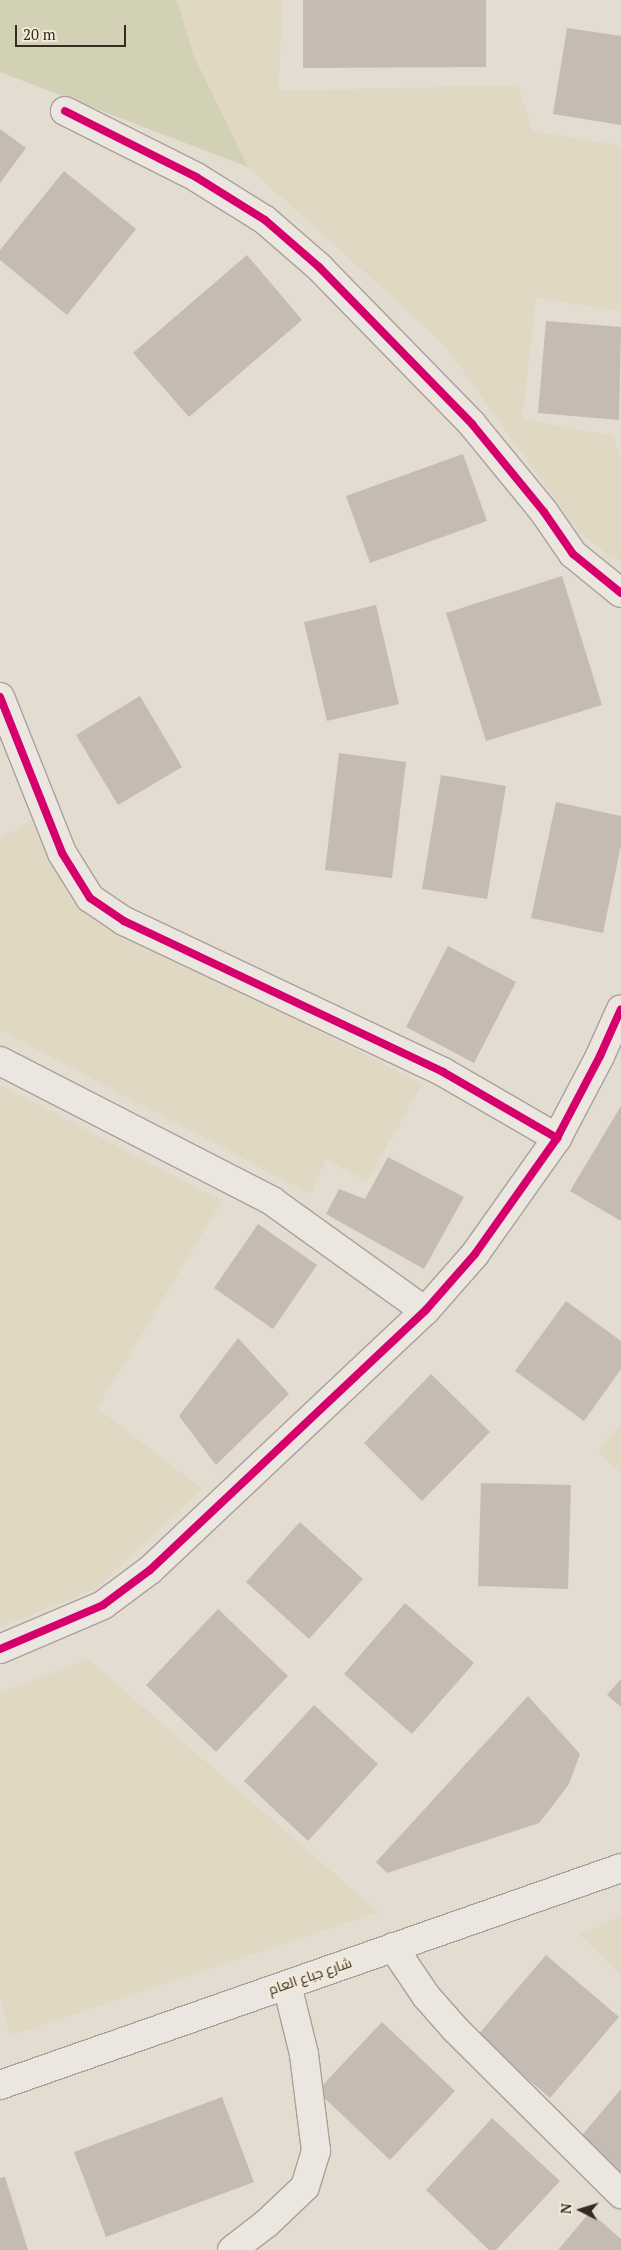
<!DOCTYPE html>
<meta charset="utf-8">
<style>
body{margin:0}
#map{position:relative;width:621px;height:2250px;overflow:hidden;background:#e2dcd1;font-family:"PT Serif",Cairo,serif}
div>[style]{position:absolute}
.farmland>*{inset:0;background:#e0d8c3}
.green>*{inset:0;background:#d2d0b5}
.building>*{inset:0;background:#c6bbb2}
.roads{filter:drop-shadow(1px 0 #a8a199) drop-shadow(-1px 0 #a8a199) drop-shadow(0 1px #a8a199) drop-shadow(0 -1px #a8a199)}
.street>*{height:28px;margin:-14px;padding:0 14px;transform-origin:14px;border-radius:14px;background:#ebe7e0}
.secondary>*{height:28px;margin:-14px;padding:0 14px;transform-origin:14px;border-radius:14px;background:#ebe7e0}
.cycleway>*{height:8px;margin:-4px;padding:0 4px;transform-origin:4px;border-radius:4px;background:#d6006c}
span{translate:-50% -50%;white-space:nowrap;text-align:center;line-height:1.15;-webkit-text-stroke:4.5px #f2e9d7;paint-order:stroke}
.street-label{font-size:14px;color:#362a21}
.north{position:absolute;left:556px;top:2185px;width:50px;height:50px;-webkit-text-stroke:4px #f2e9d7;paint-order:stroke;rotate:275deg;font-size:14px;font-weight:700;line-height:20px;text-align:center;color:#362a21}
.north::after{content:'';display:block;margin:auto;width:18px;height:22px;background:#362a21;clip-path:polygon(50% 0,100% 100%,50% 72%,0 100%)}
.scale{position:absolute;left:15px;top:25px;width:111px;height:22px;box-sizing:border-box;border:2px solid #362a21;border-top:0;padding-left:6px;font-size:15px;line-height:18px;white-space:nowrap;color:#362a21;-webkit-text-stroke:4px #f2e9d7;paint-order:stroke}
</style>
<div id="map">
<div class="farmland">
<i style="clip-path:polygon(177px 0,283px 0,278px 91px,518px 85px,533px 131px,621px 146px,621px 311px,536px 298px,522px 419px,613px 436px,621px 459px,621px 560px,611px 557px,579px 532px,444px 344px,248px 167px,193px 54px)"></i>
<i style="clip-path:polygon(32px 820px,75px 905px,422px 1084px,367px 1181px,326px 1159px,311px 1194px,0 1030px,0 839px)"></i>
<i style="clip-path:polygon(0 1085px,222px 1201px,97px 1408px,202px 1489px,95px 1589px,0 1627px)"></i>
<i style="clip-path:polygon(621px 1425px,621px 1473px,598px 1451px)"></i>
<i style="clip-path:polygon(88px 1659px,378px 1912px,10px 2036px,0 1997px,0 1693px)"></i>
<i style="clip-path:polygon(621px 1917px,621px 1975px,580px 1934px)"></i>
</div>
<div class="green">
<i style="clip-path:polygon(0 0,177px 0,193px 54px,248px 167px,0 72px)"></i>
</div>
<div class="building">
<i style="clip-path:polygon(303px 0,486px 0,486px 67px,303px 68px)"></i>
<i style="clip-path:polygon(567px 28px,621px 36px,621px 125px,553px 114px)"></i>
<i style="clip-path:polygon(0 129px,26px 148px,0 183px)"></i>
<i style="clip-path:polygon(64px 171px,136px 229px,67px 315px,0 260px,0 250px)"></i>
<i style="clip-path:polygon(247px 255px,302px 320px,189px 417px,133px 353px)"></i>
<i style="clip-path:polygon(546px 321px,621px 327px,619px 420px,538px 413px)"></i>
<i style="clip-path:polygon(463px 454px,487px 521px,370px 563px,346px 496px)"></i>
<i style="clip-path:polygon(562px 576px,602px 705px,486px 741px,446px 613px)"></i>
<i style="clip-path:polygon(376px 605px,399px 704px,327px 721px,304px 622px)"></i>
<i style="clip-path:polygon(140px 696px,182px 767px,118px 805px,76px 735px)"></i>
<i style="clip-path:polygon(339px 753px,406px 762px,392px 878px,325px 870px)"></i>
<i style="clip-path:polygon(441px 775px,506px 786px,487px 899px,422px 889px)"></i>
<i style="clip-path:polygon(556px 802px,621px 816px,621px 845px,603px 933px,531px 918px)"></i>
<i style="clip-path:polygon(448px 946px,516px 982px,474px 1063px,406px 1027px)"></i>
<i style="clip-path:polygon(621px 1106px,621px 1221px,570px 1191px)"></i>
<i style="clip-path:polygon(388px 1157px,464px 1197px,424px 1269px,326px 1214px,339px 1189px,365px 1199px)"></i>
<i style="clip-path:polygon(258px 1224px,317px 1265px,273px 1329px,214px 1288px)"></i>
<i style="clip-path:polygon(566px 1301px,621px 1341px,621px 1369px,584px 1421px,515px 1371px)"></i>
<i style="clip-path:polygon(238px 1338px,289px 1394px,216px 1465px,179px 1416px)"></i>
<i style="clip-path:polygon(431px 1374px,490px 1432px,422px 1501px,364px 1443px)"></i>
<i style="clip-path:polygon(481px 1483px,571px 1485px,568px 1589px,478px 1586px)"></i>
<i style="clip-path:polygon(300px 1522px,363px 1579px,309px 1639px,246px 1582px)"></i>
<i style="clip-path:polygon(405px 1603px,474px 1663px,412px 1734px,344px 1674px)"></i>
<i style="clip-path:polygon(218px 1609px,288px 1676px,216px 1752px,146px 1685px)"></i>
<i style="clip-path:polygon(621px 1679px,621px 1707px,607px 1695px)"></i>
<i style="clip-path:polygon(528px 1696px,580px 1754px,569px 1784px,554px 1804px,539px 1823px,387px 1873px,376px 1862px)"></i>
<i style="clip-path:polygon(314px 1705px,378px 1764px,308px 1841px,244px 1781px)"></i>
<i style="clip-path:polygon(546px 1955px,619px 2017px,550px 2098px,477px 2036px)"></i>
<i style="clip-path:polygon(382px 2022px,455px 2091px,390px 2160px,317px 2091px)"></i>
<i style="clip-path:polygon(621px 2089px,621px 2177px,578px 2140px)"></i>
<i style="clip-path:polygon(222px 2097px,254px 2182px,106px 2237px,74px 2152px)"></i>
<i style="clip-path:polygon(492px 2118px,560px 2181px,496px 2250px,489px 2250px,426px 2190px)"></i>
<i style="clip-path:polygon(5px 2177px,28px 2250px,0 2250px,0 2178px)"></i>
<i style="clip-path:polygon(590px 2212px,621px 2239px,621px 2250px,558px 2250px)"></i>
</div>
<div class="roads">
<div class="street">
<i style="left:65px;top:111px;width:147px;rotate:26.7deg"></i>
<i style="left:196px;top:177px;width:81px;rotate:31.9deg"></i>
<i style="left:265px;top:220px;width:72px;rotate:41deg"></i>
<i style="left:319px;top:267px;width:219px;rotate:45.7deg"></i>
<i style="left:472px;top:424px;width:114px;rotate:50.7deg"></i>
<i style="left:544px;top:512px;width:51px;rotate:55.4deg"></i>
<i style="left:573px;top:554px;width:62px;rotate:39.1deg"></i>
<i style="left:0;top:697px;width:168px;rotate:68.3deg"></i>
<i style="left:62px;top:853px;width:53px;rotate:58.1deg"></i>
<i style="left:90px;top:898px;width:41px;rotate:34.1deg"></i>
<i style="left:124px;top:921px;width:353px;rotate:25.3deg"></i>
<i style="left:443px;top:1072px;width:132px;rotate:30.1deg"></i>
<i style="left:0;top:1061px;width:306px;rotate:27.2deg"></i>
<i style="left:272px;top:1201px;width:188px;rotate:35.7deg"></i>
<i style="left:0;top:1649px;width:112px;rotate:-23.1deg"></i>
<i style="left:103px;top:1605px;width:59px;rotate:-36.7deg"></i>
<i style="left:150px;top:1570px;width:378px;rotate:-43.3deg"></i>
<i style="left:425px;top:1311px;width:76px;rotate:-48.7deg"></i>
<i style="left:475px;top:1254px;width:142px;rotate:-54.7deg"></i>
<i style="left:557px;top:1138px;width:93px;rotate:-62.3deg"></i>
<i style="left:600px;top:1056px;width:51px;rotate:-65.9deg"></i>
<i style="left:393px;top:1947px;width:59px;rotate:56deg"></i>
<i style="left:426px;top:1996px;width:45px;rotate:48.6deg"></i>
<i style="left:456px;top:2030px;width:233px;rotate:44.8deg"></i>
<i style="left:232px;top:2250px;width:44px;rotate:-37.6deg"></i>
<i style="left:267px;top:2223px;width:52px;rotate:-43.5deg"></i>
<i style="left:305px;top:2187px;width:38px;rotate:-73deg"></i>
<i style="left:316px;top:2151px;width:98px;rotate:-97.1deg"></i>
<i style="left:304px;top:2054px;width:71px;rotate:-103.8deg"></i>
</div>
<div class="secondary">
<i style="left:0;top:2085px;width:658px;rotate:-19.26deg"></i>
</div>
</div>
<div class="cycleway">
<i style="left:65px;top:111px;width:147px;rotate:26.7deg"></i>
<i style="left:196px;top:177px;width:81px;rotate:31.9deg"></i>
<i style="left:265px;top:220px;width:72px;rotate:41deg"></i>
<i style="left:319px;top:267px;width:219px;rotate:45.7deg"></i>
<i style="left:472px;top:424px;width:114px;rotate:50.7deg"></i>
<i style="left:544px;top:512px;width:51px;rotate:55.4deg"></i>
<i style="left:573px;top:554px;width:62px;rotate:39.1deg"></i>
<i style="left:0;top:697px;width:168px;rotate:68.3deg"></i>
<i style="left:62px;top:853px;width:53px;rotate:58.1deg"></i>
<i style="left:90px;top:898px;width:41px;rotate:34.1deg"></i>
<i style="left:124px;top:921px;width:353px;rotate:25.3deg"></i>
<i style="left:443px;top:1072px;width:132px;rotate:30.1deg"></i>
<i style="left:0;top:1649px;width:112px;rotate:-23.1deg"></i>
<i style="left:103px;top:1605px;width:59px;rotate:-36.7deg"></i>
<i style="left:150px;top:1570px;width:378px;rotate:-43.3deg"></i>
<i style="left:425px;top:1311px;width:76px;rotate:-48.7deg"></i>
<i style="left:475px;top:1254px;width:142px;rotate:-54.7deg"></i>
<i style="left:557px;top:1138px;width:93px;rotate:-62.3deg"></i>
<i style="left:600px;top:1056px;width:51px;rotate:-65.9deg"></i>
</div>
<div class="street-label">
<span style="left:310px;top:1976px;rotate:-19deg">شارع جباع العام</span>
</div>
<div class="north">N</div>
<div class="scale">20 m</div>
</div>
